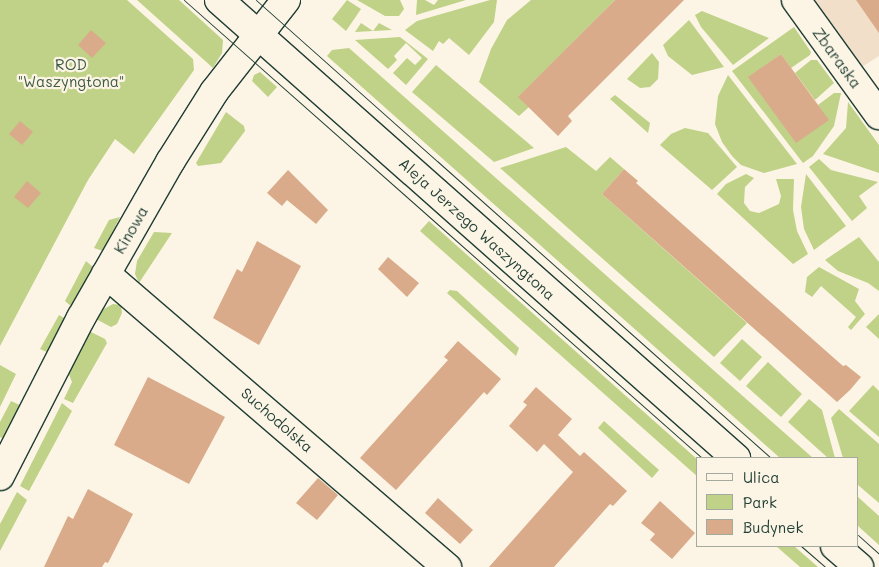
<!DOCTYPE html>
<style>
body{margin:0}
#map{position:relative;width:879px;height:567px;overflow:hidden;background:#fcf5e5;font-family:Mali,sans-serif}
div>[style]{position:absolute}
.built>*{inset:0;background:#f2dfca}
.green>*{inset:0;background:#bfd287}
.building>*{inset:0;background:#d9ab8a}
.roads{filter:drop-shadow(1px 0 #1f3d34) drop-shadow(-1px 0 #1f3d34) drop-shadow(0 1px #1f3d34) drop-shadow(0 -1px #1f3d34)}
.minor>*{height:28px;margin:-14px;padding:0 14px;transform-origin:14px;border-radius:14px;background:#fcf5e5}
.major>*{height:28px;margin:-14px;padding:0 14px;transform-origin:14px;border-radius:14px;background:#fcf5e5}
.tram>*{height:1px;margin:-0.5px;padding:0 0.5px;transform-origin:0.5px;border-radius:0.5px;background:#1f3d34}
span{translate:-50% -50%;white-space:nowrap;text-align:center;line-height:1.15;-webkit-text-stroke:4.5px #fcf5e5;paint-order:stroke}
.street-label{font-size:15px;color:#1f3d34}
.park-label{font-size:15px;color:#3f5b45}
.legend{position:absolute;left:696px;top:457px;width:162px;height:90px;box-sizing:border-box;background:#fcf5e5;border:1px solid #a4ab9e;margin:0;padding:6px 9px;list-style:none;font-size:15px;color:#1f3d34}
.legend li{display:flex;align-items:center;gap:10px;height:25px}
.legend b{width:25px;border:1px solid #a4ab9e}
</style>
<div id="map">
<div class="built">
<i style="clip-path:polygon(815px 0,879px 0,879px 56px,862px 67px)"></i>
</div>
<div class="green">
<i style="clip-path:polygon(0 0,127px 0,193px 59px,194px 70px,134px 154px,115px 139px,88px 180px,0 346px)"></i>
<i style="clip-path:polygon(137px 0,179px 0,223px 40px,222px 53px,213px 68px)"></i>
<i style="clip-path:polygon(347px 0,361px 9px,346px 31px,332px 19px)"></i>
<i style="clip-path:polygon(357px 0,400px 0,404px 9px,399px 16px,385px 16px)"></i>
<i style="clip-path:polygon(417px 0,425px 0,434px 5px,438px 0,466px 0,416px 15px)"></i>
<i style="clip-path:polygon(490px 0,497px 0,494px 22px,469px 55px,449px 38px,443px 44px,439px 41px,433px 51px,405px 30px,417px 21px)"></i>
<i style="clip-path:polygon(531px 0,615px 0,519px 97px,529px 107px,519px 116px,479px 82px,491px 49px,507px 20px)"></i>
<i style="clip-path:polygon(702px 11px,769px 38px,733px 65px,701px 27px,695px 15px)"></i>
<i style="clip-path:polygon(689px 20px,724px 67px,692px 75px,668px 56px,663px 45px)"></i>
<i style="clip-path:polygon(361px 23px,373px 31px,379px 23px,392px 30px,355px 32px)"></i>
<i style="clip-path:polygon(794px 27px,811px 52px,810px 55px,791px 68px,781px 54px,749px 77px,828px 120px,818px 105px,834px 93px,841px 93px,834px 126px,813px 156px,803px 163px,732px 71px)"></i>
<i style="clip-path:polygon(400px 37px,428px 59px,406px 85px,393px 73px,407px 58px,415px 65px,422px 58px,406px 43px,394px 56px,397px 60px,388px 69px,355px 40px)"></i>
<i style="clip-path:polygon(349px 48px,643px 308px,813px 458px,780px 458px,327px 56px,332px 50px)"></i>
<i style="clip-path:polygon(652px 53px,659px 62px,658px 79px,650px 87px,640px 88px,627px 79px)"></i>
<i style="clip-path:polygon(811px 60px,817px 60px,834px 83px,815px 100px,795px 73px)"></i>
<i style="clip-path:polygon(436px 65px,534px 148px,494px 162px,412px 92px)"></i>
<i style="clip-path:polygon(260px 72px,277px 87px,268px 97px,252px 81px,254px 75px)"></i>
<i style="clip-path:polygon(728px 75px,797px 164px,764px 173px,741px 165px,732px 156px,722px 142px,715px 124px,718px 96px)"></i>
<i style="clip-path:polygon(615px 95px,650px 123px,648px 133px,610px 99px)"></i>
<i style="clip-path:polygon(848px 102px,879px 145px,879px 173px,823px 154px,846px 128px)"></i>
<i style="clip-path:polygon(226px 112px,244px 126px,245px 131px,221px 163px,198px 166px,196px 163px)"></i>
<i style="clip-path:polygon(685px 128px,708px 133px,737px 167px,712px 190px,660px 145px,671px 134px)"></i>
<i style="clip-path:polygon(566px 147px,596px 171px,610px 157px,624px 169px,602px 194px,747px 323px,714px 357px,500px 168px)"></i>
<i style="clip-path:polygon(819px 159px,831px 170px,878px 182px,859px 196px,867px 208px,852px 221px,809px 167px)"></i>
<i style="clip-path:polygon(746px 174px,754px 178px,745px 187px,744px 203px,750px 211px,759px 213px,779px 204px,781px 196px,776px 179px,794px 179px,793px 210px,797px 231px,808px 254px,793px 264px,717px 194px,726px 184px)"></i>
<i style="clip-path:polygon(806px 174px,846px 226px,814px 250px,804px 229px,801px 207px)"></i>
<i style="clip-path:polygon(120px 217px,103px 251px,94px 248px,109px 220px)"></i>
<i style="clip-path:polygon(429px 221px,698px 460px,698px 477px,420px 231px)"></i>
<i style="clip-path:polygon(154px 232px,172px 233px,139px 283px,135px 274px,137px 261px)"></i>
<i style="clip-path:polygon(859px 237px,879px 262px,879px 291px,868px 283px,838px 271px,825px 260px)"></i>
<i style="clip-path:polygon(86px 261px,94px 268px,72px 307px,65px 301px)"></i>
<i style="clip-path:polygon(819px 267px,859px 289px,855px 301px,865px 314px,851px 330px,848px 327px,856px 317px,821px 286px,812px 297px,805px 292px,807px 277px)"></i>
<i style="clip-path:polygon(450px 290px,457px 291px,519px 348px,516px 356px,447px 293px)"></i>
<i style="clip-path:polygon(113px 304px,121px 305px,122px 313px,117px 324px,111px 327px,96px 319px,100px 311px)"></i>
<i style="clip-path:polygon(879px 314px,879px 339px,866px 327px)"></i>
<i style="clip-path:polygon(59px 315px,66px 319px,49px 353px,40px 349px)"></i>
<i style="clip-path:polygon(89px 331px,105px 339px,107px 343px,73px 403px,64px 399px,72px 382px,68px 372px)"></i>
<i style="clip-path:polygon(742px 339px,762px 357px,740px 381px,720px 363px)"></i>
<i style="clip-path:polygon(768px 362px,802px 394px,781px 417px,746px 386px)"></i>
<i style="clip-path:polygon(0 365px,16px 374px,0 407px)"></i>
<i style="clip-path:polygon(873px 385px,879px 391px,879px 437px,849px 411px)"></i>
<i style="clip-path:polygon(809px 399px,822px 410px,835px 458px,828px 458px,788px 422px)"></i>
<i style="clip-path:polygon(11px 401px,22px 406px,5px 440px,0 437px,0 422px)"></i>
<i style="clip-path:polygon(62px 403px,72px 411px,29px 491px,20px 486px)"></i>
<i style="clip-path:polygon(839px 409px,879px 444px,879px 503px,858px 485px,858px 458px,843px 458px,831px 418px)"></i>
<i style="clip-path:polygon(604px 421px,659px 470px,652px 478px,598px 428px)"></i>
<i style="clip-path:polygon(17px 492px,27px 500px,0 551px,0 524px)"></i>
<i style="clip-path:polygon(858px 497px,879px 516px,879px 545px,858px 526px)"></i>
<i style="clip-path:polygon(776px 546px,794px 546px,818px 567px,800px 567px)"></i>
</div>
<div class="building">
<i style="clip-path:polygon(615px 0,684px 0,568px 116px,572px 121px,558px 136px,518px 97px)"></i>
<i style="clip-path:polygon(856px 0,879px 0,879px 33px)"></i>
<i style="clip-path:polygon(91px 30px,106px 43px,92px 58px,78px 45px)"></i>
<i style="clip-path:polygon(781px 54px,829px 120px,796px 143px,748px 77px)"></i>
<i style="clip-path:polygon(20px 121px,33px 132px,22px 145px,9px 134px)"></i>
<i style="clip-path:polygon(624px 169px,638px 181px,636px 183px,843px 366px,846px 365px,861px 377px,850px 390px,837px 402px,602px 194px)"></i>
<i style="clip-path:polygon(288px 170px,328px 210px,316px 224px,287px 200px,282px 206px,267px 193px)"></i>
<i style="clip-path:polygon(27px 181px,41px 193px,28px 208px,14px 197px)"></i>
<i style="clip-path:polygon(257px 241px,301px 266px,259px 345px,213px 318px,237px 269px,242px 272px)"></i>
<i style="clip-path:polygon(388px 257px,419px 283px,407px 297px,378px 269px)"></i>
<i style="clip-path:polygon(458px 341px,501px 379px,487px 395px,484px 392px,396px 490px,360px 458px,448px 360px,444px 357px)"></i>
<i style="clip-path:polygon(148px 377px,225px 417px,189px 484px,114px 445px)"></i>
<i style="clip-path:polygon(536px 387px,572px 419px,558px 435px,580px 456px,584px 452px,627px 491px,613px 506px,610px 504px,554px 567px,489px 567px,573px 472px,544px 444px,537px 452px,509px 426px,527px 405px,523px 402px)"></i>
<i style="clip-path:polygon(318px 478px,338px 495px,317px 520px,296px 503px)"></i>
<i style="clip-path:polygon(88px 489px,133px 514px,108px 563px,105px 562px,102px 567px,44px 567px,68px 516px,73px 519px)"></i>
<i style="clip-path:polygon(438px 498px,473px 530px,460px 544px,425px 513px)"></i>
<i style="clip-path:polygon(660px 501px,695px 533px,672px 559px,650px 540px,655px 534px,641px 523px)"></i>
</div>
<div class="roads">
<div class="minor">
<i style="left:796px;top:0;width:142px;rotate:54.2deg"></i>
<i style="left:106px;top:274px;width:450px;rotate:40.7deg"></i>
<i style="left:0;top:476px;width:178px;rotate:-62.9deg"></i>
<i style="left:81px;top:318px;width:180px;rotate:-60.3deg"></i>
<i style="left:170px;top:162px;width:83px;rotate:-57.8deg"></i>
<i style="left:214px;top:92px;width:117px;rotate:-52deg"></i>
</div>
<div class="major">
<i style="left:219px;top:0;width:691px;rotate:41.54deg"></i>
<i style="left:835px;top:546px;width:32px;rotate:41deg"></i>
</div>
</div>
<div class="tram">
<i style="left:184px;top:0;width:691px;rotate:41.48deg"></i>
<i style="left:256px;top:0;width:689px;rotate:41.65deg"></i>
<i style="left:858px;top:535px;width:28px;rotate:42deg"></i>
<i style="left:801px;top:546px;width:32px;rotate:41deg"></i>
</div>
<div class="street-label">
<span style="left:837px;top:58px;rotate:54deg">Zbaraska</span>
<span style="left:477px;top:229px;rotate:42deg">Aleja Jerzego Waszyngtona</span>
<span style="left:131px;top:230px;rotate:-60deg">Kinowa</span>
<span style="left:277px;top:420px;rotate:41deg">Suchodolska</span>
</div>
<div class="park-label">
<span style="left:71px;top:73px">ROD<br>"Waszyngtona"</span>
</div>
<ul class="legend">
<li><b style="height:6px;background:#fcf5e5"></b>Ulica</li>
<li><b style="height:14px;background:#bfd287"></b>Park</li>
<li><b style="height:14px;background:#d9ab8a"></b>Budynek</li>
</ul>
</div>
